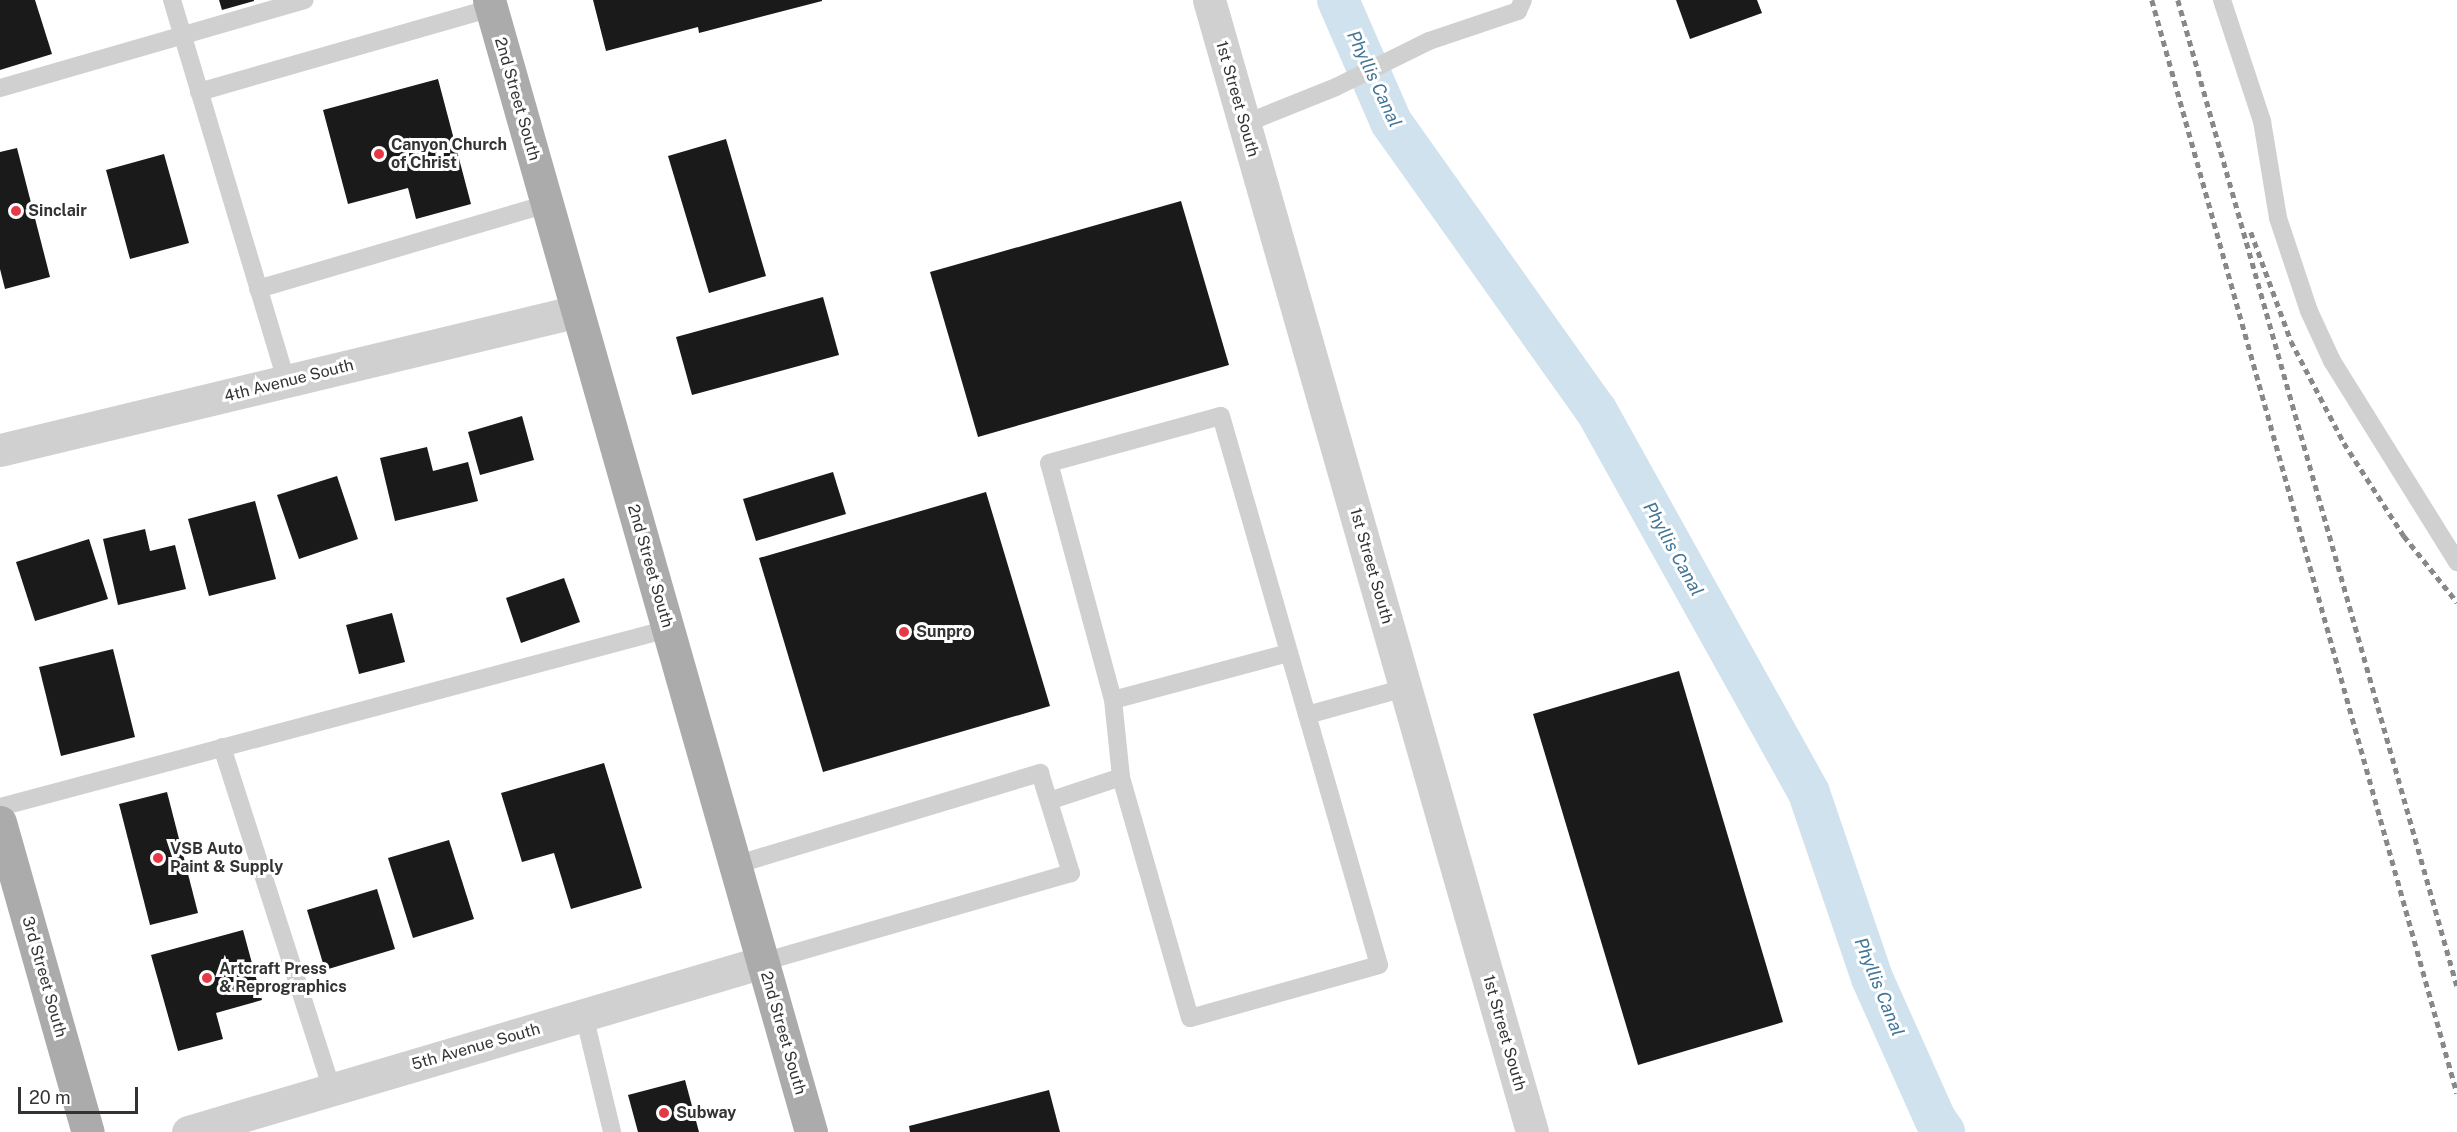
<!DOCTYPE html>
<style>
body{margin:0}
#map{position:relative;width:2457px;height:1132px;overflow:hidden;background:#fff;font-family:"Public Sans",sans-serif}
div>[style]{position:absolute}
.canal>*{height:42px;margin:-21px;padding:0 21px;transform-origin:21px;border-radius:21px;background:#cfe2ee}
.building>*{inset:0;background:#1a1a1a}
.service>*{height:18px;margin:-9px;padding:0 9px;transform-origin:9px;border-radius:9px;background:#d0d0d0}
.minor>*{height:33px;margin:-16.5px;padding:0 16.5px;transform-origin:16.5px;border-radius:16.5px;background:#d0d0d0}
.tertiary>*{height:33px;margin:-16.5px;padding:0 16.5px;transform-origin:16.5px;border-radius:16.5px;background:#d0d0d0}
.primary>*{height:33px;margin:-16.5px;padding:0 16.5px;transform-origin:16.5px;border-radius:16.5px;background:#ababab}
.rail>*{height:4.5px;margin-top:-2.25px;transform-origin:0;background:repeating-linear-gradient(90deg,#888 0 6px,transparent 0 10.5px)}
.dots>*{width:16px;height:16px;translate:-50% -50%;box-sizing:border-box;border:3px solid #fff;border-radius:50%}
span{translate:-50% -50%;white-space:nowrap;text-align:center;line-height:1.15;-webkit-text-stroke:6px #fff;paint-order:stroke}
.street-label{font-size:16px;color:#333}
.poi-label{font-size:16px;color:#333;font-weight:700}
.left{translate:0 -50%;text-align:left}
.water-label{font-size:18px;color:#3f7597;font-style:italic}
.scale{position:absolute;left:18px;top:1087px;width:120px;height:27px;box-sizing:border-box;border:3px solid #333;border-top:0;padding-left:8px;font-size:18px;line-height:21px;white-space:nowrap;color:#333;-webkit-text-stroke:4px #fff;paint-order:stroke}
</style>
<div id="map">
<div class="canal">
<i style="left:1338px;top:0;width:133px;rotate:66.5deg"></i>
<i style="left:1391px;top:122px;width:354px;rotate:54.6deg"></i>
<i style="left:1596px;top:410px;width:438px;rotate:60.9deg"></i>
<i style="left:1809px;top:793px;width:195px;rotate:71.2deg"></i>
<i style="left:1872px;top:978px;width:154px;rotate:65.9deg"></i>
<i style="left:1935px;top:1119px;width:16px;rotate:55deg"></i>
</div>
<div class="building">
<i style="clip-path:polygon(0 0,35px 0,52px 54px,0 70px)"></i>
<i style="clip-path:polygon(219px 0,254px 0,254px 1px,222px 10px)"></i>
<i style="clip-path:polygon(593px 0,822px 0,822px 1px,699px 33px,698px 27px,606px 51px)"></i>
<i style="clip-path:polygon(1676px 0,1757px 0,1762px 13px,1690px 39px)"></i>
<i style="clip-path:polygon(438px 79px,471px 204px,416px 219px,408px 188px,348px 204px,323px 110px)"></i>
<i style="clip-path:polygon(726px 139px,766px 276px,709px 293px,668px 156px)"></i>
<i style="clip-path:polygon(17px 148px,50px 277px,5px 289px,0 269px,0 152px)"></i>
<i style="clip-path:polygon(164px 154px,189px 243px,130px 259px,106px 170px)"></i>
<i style="clip-path:polygon(1181px 201px,1229px 365px,978px 437px,930px 272px)"></i>
<i style="clip-path:polygon(823px 297px,839px 355px,692px 395px,676px 337px)"></i>
<i style="clip-path:polygon(522px 416px,534px 460px,480px 475px,468px 432px)"></i>
<i style="clip-path:polygon(427px 447px,433px 471px,468px 462px,478px 501px,395px 521px,380px 458px)"></i>
<i style="clip-path:polygon(833px 472px,846px 514px,756px 541px,743px 499px)"></i>
<i style="clip-path:polygon(337px 476px,358px 539px,299px 559px,277px 495px)"></i>
<i style="clip-path:polygon(986px 492px,1050px 706px,823px 772px,759px 558px)"></i>
<i style="clip-path:polygon(255px 501px,276px 579px,209px 596px,188px 519px)"></i>
<i style="clip-path:polygon(145px 529px,150px 551px,175px 545px,186px 589px,118px 605px,103px 539px)"></i>
<i style="clip-path:polygon(89px 539px,108px 599px,35px 621px,16px 562px)"></i>
<i style="clip-path:polygon(564px 578px,580px 622px,521px 643px,506px 598px)"></i>
<i style="clip-path:polygon(392px 613px,405px 662px,359px 674px,346px 625px)"></i>
<i style="clip-path:polygon(113px 649px,135px 737px,61px 756px,39px 667px)"></i>
<i style="clip-path:polygon(1679px 671px,1783px 1022px,1638px 1065px,1533px 714px)"></i>
<i style="clip-path:polygon(604px 763px,642px 888px,571px 909px,554px 853px,522px 862px,501px 793px)"></i>
<i style="clip-path:polygon(167px 792px,198px 913px,150px 925px,119px 804px)"></i>
<i style="clip-path:polygon(449px 840px,474px 919px,413px 938px,388px 858px)"></i>
<i style="clip-path:polygon(377px 889px,395px 949px,325px 970px,307px 910px)"></i>
<i style="clip-path:polygon(243px 930px,262px 1000px,216px 1013px,223px 1039px,178px 1051px,151px 955px)"></i>
<i style="clip-path:polygon(685px 1080px,699px 1132px,638px 1132px,628px 1095px)"></i>
<i style="clip-path:polygon(1049px 1090px,1060px 1132px,910px 1132px,909px 1126px)"></i>
</div>
<div class="service">
<i style="left:172px;top:0;width:398px;rotate:73.3deg"></i>
<i style="left:2222px;top:0;width:127px;rotate:71.7deg"></i>
<i style="left:2262px;top:121px;width:98px;rotate:80.6deg"></i>
<i style="left:2278px;top:218px;width:98px;rotate:71.6deg"></i>
<i style="left:2309px;top:311px;width:55px;rotate:65.3deg"></i>
<i style="left:2332px;top:361px;width:237px;rotate:58.1deg"></i>
<i style="left:0;top:88px;width:317px;rotate:-16.1deg"></i>
<i style="left:199px;top:92px;width:305px;rotate:-16deg"></i>
<i style="left:1244px;top:124px;width:99px;rotate:-21.9deg"></i>
<i style="left:1336px;top:87px;width:104px;rotate:-26.3deg"></i>
<i style="left:1429px;top:41px;width:94px;rotate:-18.6deg"></i>
<i style="left:1518px;top:11px;width:12px;rotate:-66deg"></i>
<i style="left:258px;top:289px;width:301px;rotate:-16.4deg"></i>
<i style="left:1113px;top:700px;width:182px;rotate:-15deg"></i>
<i style="left:1307px;top:715px;width:102px;rotate:-15.4deg"></i>
<i style="left:222px;top:747px;width:359px;rotate:72.2deg"></i>
<i style="left:1049px;top:801px;width:76px;rotate:-18.4deg"></i>
<i style="left:1121px;top:777px;width:77px;rotate:-95.9deg"></i>
<i style="left:1113px;top:700px;width:245px;rotate:-105.1deg"></i>
<i style="left:1049px;top:463px;width:178px;rotate:-15.3deg"></i>
<i style="left:1221px;top:416px;width:571px;rotate:73.94deg"></i>
<i style="left:1379px;top:965px;width:196px;rotate:164.3deg"></i>
<i style="left:1190px;top:1018px;width:251px;rotate:-106deg"></i>
<i style="left:0;top:807px;width:691px;rotate:-14.92deg"></i>
<i style="left:735px;top:865px;width:319px;rotate:-16.8deg"></i>
<i style="left:1040px;top:773px;width:105px;rotate:72.8deg"></i>
<i style="left:1071px;top:873px;width:321px;rotate:163.9deg"></i>
<i style="left:584px;top:1015px;width:120px;rotate:76.5deg"></i>
</div>
<div class="minor">
<i style="left:0;top:450px;width:594px;rotate:-13.52deg"></i>
<i style="left:188px;top:1132px;width:600px;rotate:-16.47deg"></i>
</div>
<div class="tertiary">
<i style="left:1209px;top:0;width:1177px;rotate:74.07deg"></i>
</div>
<div class="primary">
<i style="left:489px;top:0;width:1177px;rotate:74.12deg"></i>
<i style="left:0;top:822px;width:322px;rotate:74.2deg"></i>
</div>
<div class="rail">
<i style="left:2152px;top:0;width:1135px;rotate:74.41deg"></i>
<i style="left:2178px;top:0;width:1025px;rotate:74.2deg"></i>
<i style="left:2251px;top:232px;width:116px;rotate:69.8deg"></i>
<i style="left:2291px;top:341px;width:115px;rotate:62.5deg"></i>
<i style="left:2344px;top:443px;width:111px;rotate:57.2deg"></i>
<i style="left:2404px;top:536px;width:85px;rotate:51.2deg"></i>
</div>
<div class="dots">
<i style="left:379px;top:154px;background:#e63946"></i>
<i style="left:16px;top:211px;background:#e63946"></i>
<i style="left:904px;top:632px;background:#e63946"></i>
<i style="left:158px;top:858px;background:#e63946"></i>
<i style="left:207px;top:978px;background:#e63946"></i>
<i style="left:664px;top:1113px;background:#e63946"></i>
</div>
<div class="street-label">
<span style="left:517px;top:99px;rotate:74deg">2nd Street South</span>
<span style="left:1237px;top:99px;rotate:74deg">1st Street South</span>
<span style="left:289px;top:381px;rotate:-14deg">4th Avenue South</span>
<span style="left:650px;top:566px;rotate:74deg">2nd Street South</span>
<span style="left:1371px;top:566px;rotate:74deg">1st Street South</span>
<span style="left:44px;top:977px;rotate:74deg">3rd Street South</span>
<span style="left:783px;top:1033px;rotate:74deg">2nd Street South</span>
<span style="left:1504px;top:1033px;rotate:74deg">1st Street South</span>
<span style="left:476px;top:1047px;rotate:-16deg">5th Avenue South</span>
</div>
<div class="poi-label">
<span class="left" style="left:391px;top:154px">Canyon Church<br>of Christ</span>
<span class="left" style="left:28px;top:211px">Sinclair</span>
<span class="left" style="left:916px;top:632px">Sunpro</span>
<span class="left" style="left:170px;top:858px">VSB Auto<br>Paint &amp; Supply</span>
<span class="left" style="left:219px;top:978px">Artcraft Press<br>&amp; Reprographics</span>
<span class="left" style="left:676px;top:1113px">Subway</span>
</div>
<div class="water-label">
<span style="left:1374px;top:79px;rotate:65deg">Phyllis Canal</span>
<span style="left:1673px;top:549px;rotate:61deg">Phyllis Canal</span>
<span style="left:1879px;top:987px;rotate:68deg">Phyllis Canal</span>
</div>
<div class="scale">20 m</div>
</div>
